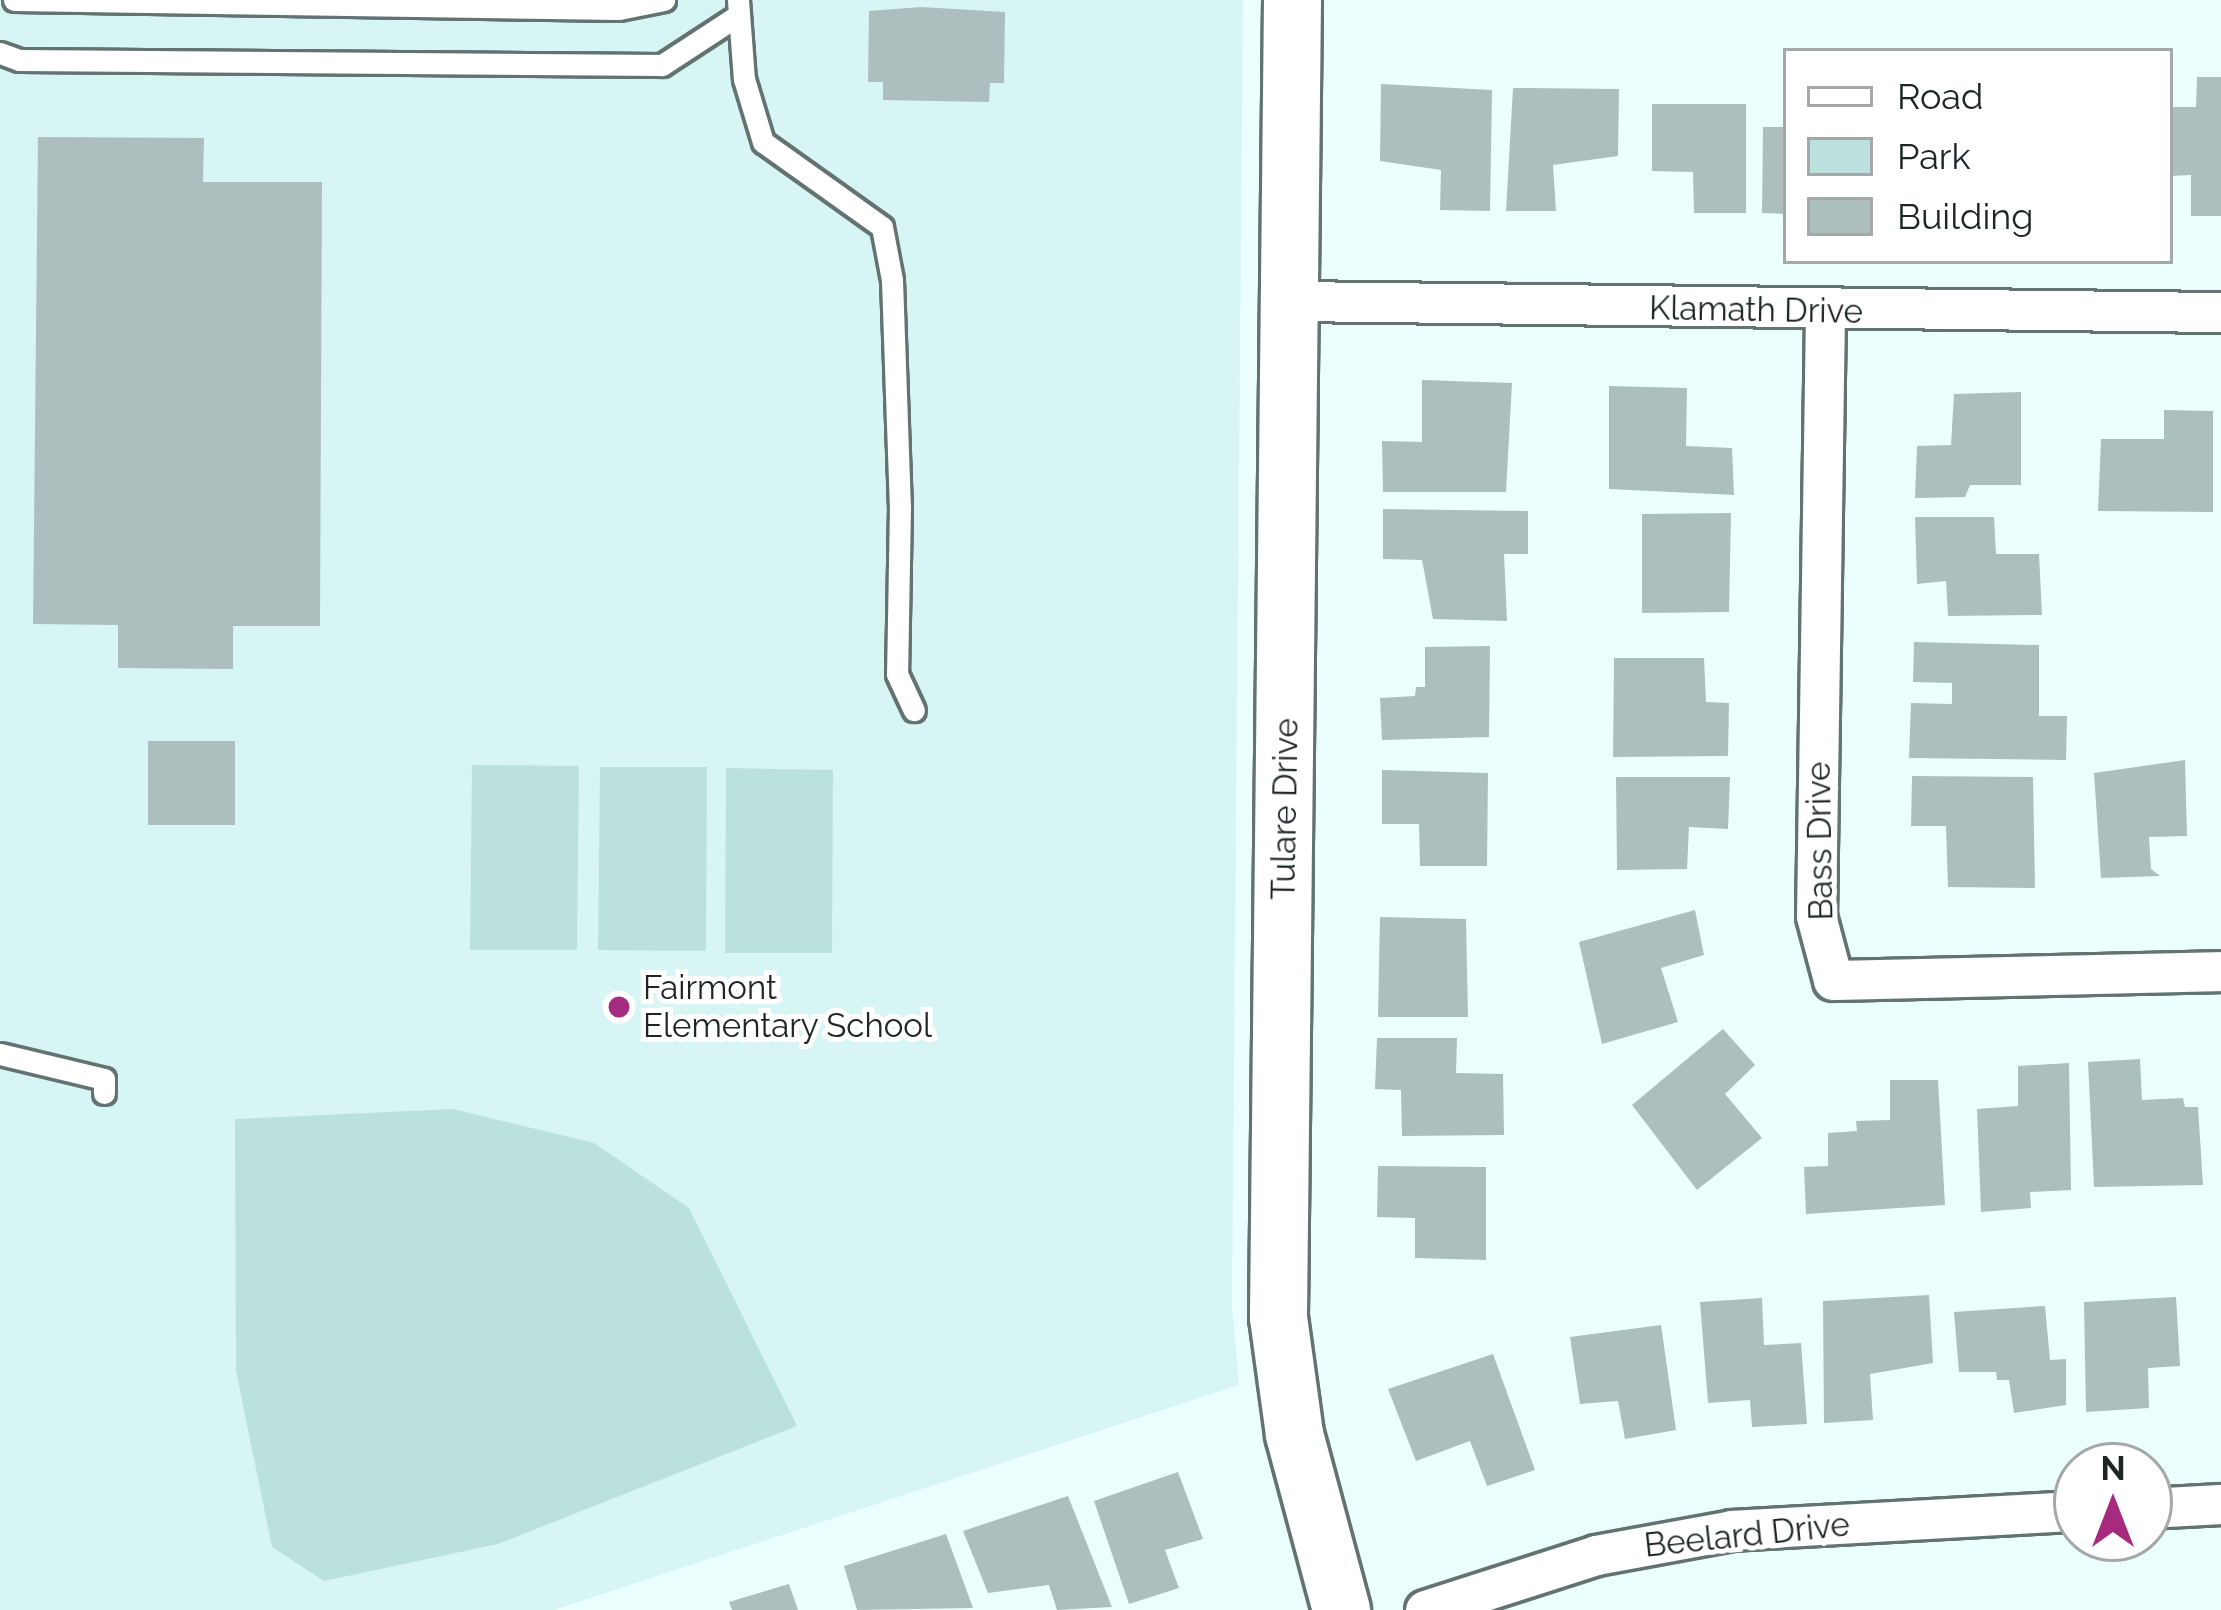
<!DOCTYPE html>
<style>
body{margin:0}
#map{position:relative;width:2221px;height:1610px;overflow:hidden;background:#ebfffe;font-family:Raleway,sans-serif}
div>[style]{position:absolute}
.built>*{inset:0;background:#d7f5f4}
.green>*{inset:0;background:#bbe1df}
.building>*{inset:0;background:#acbfbe}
.roads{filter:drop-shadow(3px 0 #627372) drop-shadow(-3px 0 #627372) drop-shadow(0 3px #627372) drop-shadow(0 -3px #627372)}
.lane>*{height:21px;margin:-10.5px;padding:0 10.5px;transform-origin:10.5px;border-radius:10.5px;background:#fff}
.street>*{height:39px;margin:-19.5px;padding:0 19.5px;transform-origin:19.5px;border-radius:19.5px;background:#fff}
.secondary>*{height:57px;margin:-28.5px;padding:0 28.5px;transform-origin:28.5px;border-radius:28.5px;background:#fff}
.dots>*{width:33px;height:33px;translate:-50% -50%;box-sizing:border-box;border:6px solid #fff;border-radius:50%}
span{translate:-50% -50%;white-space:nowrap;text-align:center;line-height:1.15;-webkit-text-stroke:10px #fff;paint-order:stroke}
.street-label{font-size:33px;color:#1e2625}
.poi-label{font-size:33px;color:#1e2625}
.left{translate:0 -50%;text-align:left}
.legend{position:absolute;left:1783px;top:48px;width:390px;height:216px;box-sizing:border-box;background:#fff;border:3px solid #a5a8a8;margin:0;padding:15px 21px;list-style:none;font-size:36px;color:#1e2625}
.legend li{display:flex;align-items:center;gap:24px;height:60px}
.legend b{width:60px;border:3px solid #a5a8a8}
.north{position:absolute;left:2053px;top:1442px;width:120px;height:120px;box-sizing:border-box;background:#fff;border:3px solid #a5a8a8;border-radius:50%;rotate:0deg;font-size:33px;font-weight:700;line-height:48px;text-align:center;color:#1e2625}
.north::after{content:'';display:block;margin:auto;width:42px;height:54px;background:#a62b7e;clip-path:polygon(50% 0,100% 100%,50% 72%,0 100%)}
</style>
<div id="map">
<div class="built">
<i style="clip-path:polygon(0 0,1243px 0,1232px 1305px,1239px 1385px,554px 1610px,0 1610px)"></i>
</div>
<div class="green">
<i style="clip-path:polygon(472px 765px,579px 766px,577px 950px,470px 950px)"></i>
<i style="clip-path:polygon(600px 767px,707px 767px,706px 951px,598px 950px)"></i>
<i style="clip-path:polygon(726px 768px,833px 770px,832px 953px,725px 953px)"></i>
<i style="clip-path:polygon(453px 1109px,594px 1143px,689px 1208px,797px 1426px,498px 1544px,324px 1581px,272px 1547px,236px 1371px,235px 1119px)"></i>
</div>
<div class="building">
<i style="clip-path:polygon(921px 7px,1005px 12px,1004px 83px,990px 83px,989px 102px,883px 100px,883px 82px,868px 82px,869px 11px)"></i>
<i style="clip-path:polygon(2197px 77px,2221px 77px,2221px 216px,2191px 216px,2191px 175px,2170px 176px,2170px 107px,2196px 107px)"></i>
<i style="clip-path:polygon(1381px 84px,1492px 90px,1490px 211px,1440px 210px,1441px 170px,1380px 161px)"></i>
<i style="clip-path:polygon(1513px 88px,1619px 89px,1618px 156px,1553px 165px,1556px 211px,1506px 211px)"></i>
<i style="clip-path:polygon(1652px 104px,1746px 104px,1746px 213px,1694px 213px,1693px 172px,1652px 171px)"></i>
<i style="clip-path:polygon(1763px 127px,1786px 127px,1786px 214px,1762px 213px)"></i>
<i style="clip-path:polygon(38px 137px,204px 138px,203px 182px,322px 182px,320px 626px,233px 626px,233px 669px,118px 668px,118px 625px,33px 624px)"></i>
<i style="clip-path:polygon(1422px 380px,1512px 383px,1506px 492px,1383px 492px,1382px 441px,1422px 442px)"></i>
<i style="clip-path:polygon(1609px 386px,1687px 388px,1686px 446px,1732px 448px,1734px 495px,1609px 489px)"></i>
<i style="clip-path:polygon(2021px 392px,2021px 485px,1970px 485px,1965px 497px,1915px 498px,1917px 446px,1951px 445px,1954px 394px)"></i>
<i style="clip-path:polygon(2164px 410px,2213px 411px,2213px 512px,2098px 511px,2101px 439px,2164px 439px)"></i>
<i style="clip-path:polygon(1383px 509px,1528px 511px,1528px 554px,1504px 554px,1507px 621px,1433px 619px,1422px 560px,1383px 559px)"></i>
<i style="clip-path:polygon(1731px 513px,1729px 612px,1642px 613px,1642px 514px)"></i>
<i style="clip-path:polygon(1915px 517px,1994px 517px,1996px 554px,2039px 554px,2042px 615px,1948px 616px,1946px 581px,1917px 584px)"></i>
<i style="clip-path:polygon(1914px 642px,2039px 645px,2039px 716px,2067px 716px,2066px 760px,1909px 758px,1911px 703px,1952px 704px,1952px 683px,1913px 682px)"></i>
<i style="clip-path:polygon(1490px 646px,1489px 737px,1382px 740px,1380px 698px,1415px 696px,1416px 687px,1425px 687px,1425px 647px)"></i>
<i style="clip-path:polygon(1614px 658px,1704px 658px,1706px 702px,1729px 703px,1728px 756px,1613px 757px)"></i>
<i style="clip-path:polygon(148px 741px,235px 741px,235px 825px,148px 825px)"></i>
<i style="clip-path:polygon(2185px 760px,2187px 836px,2149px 837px,2151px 869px,2160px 876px,2101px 878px,2094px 773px)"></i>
<i style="clip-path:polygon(1382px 770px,1488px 773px,1487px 866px,1420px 866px,1419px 824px,1382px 824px)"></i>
<i style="clip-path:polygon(1912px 776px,2033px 777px,2035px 888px,1948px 887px,1946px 826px,1911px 826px)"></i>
<i style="clip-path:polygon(1616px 777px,1730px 777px,1728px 829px,1689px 827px,1687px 869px,1617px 870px)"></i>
<i style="clip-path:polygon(1695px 910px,1704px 955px,1661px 968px,1678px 1022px,1602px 1044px,1579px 942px)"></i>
<i style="clip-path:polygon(1380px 917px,1466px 919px,1468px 1017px,1378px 1017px)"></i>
<i style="clip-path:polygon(1723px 1029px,1755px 1065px,1725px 1094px,1762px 1138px,1697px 1190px,1632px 1105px)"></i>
<i style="clip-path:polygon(1377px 1038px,1457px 1038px,1456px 1073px,1503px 1074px,1504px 1135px,1402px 1136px,1401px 1090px,1375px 1089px)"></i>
<i style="clip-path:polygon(2140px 1059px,2142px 1100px,2183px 1098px,2185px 1107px,2198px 1107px,2203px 1185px,2094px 1187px,2088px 1062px)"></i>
<i style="clip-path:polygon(2069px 1063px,2071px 1190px,2030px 1192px,2031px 1208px,1981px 1212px,1977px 1109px,2018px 1106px,2018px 1066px)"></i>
<i style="clip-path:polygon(1890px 1080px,1938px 1080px,1945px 1205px,1806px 1214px,1804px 1167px,1828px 1166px,1828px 1133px,1857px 1131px,1856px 1121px,1890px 1120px)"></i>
<i style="clip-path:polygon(1378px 1166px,1486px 1167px,1486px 1260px,1415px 1258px,1415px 1218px,1377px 1217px)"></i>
<i style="clip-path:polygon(1929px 1295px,1933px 1363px,1870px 1374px,1873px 1420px,1824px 1423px,1823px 1301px)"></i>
<i style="clip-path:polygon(2176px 1297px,2180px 1366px,2148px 1368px,2149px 1408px,2086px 1412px,2084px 1302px)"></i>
<i style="clip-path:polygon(1762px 1298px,1764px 1345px,1801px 1343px,1807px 1424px,1752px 1427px,1750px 1400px,1708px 1403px,1700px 1302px)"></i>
<i style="clip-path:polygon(2045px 1306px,2050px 1360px,2066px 1359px,2066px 1405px,2014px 1413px,2009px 1380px,1997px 1380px,1996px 1372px,1959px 1372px,1954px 1312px)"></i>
<i style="clip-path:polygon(1661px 1325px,1676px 1430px,1625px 1439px,1618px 1401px,1580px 1404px,1570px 1337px)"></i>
<i style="clip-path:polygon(1493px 1354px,1535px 1470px,1487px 1486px,1470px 1441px,1416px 1461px,1388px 1389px)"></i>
<i style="clip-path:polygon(1178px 1472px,1203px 1539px,1165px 1550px,1179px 1588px,1129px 1604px,1094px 1501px)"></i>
<i style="clip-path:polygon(1068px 1496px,1112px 1607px,1057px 1610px,1049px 1585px,988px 1593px,963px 1531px)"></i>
<i style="clip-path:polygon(946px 1534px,973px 1608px,857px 1610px,844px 1566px)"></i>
<i style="clip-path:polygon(789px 1584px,798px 1610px,732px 1610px,729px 1602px)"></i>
</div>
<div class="roads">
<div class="lane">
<i style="left:14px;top:0;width:605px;rotate:0.85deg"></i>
<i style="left:619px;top:9px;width:46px;rotate:-11.3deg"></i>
<i style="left:738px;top:0;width:79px;rotate:85.7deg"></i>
<i style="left:744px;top:79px;width:66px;rotate:73.2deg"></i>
<i style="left:763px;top:142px;width:146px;rotate:35.5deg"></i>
<i style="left:882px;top:227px;width:54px;rotate:79.3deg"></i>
<i style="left:892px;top:280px;width:226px;rotate:88deg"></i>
<i style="left:900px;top:506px;width:168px;rotate:91deg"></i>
<i style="left:897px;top:674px;width:40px;rotate:65deg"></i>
<i style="left:0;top:53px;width:20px;rotate:20deg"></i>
<i style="left:19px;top:60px;width:643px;rotate:0.45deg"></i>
<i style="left:662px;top:65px;width:90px;rotate:-33.2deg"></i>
<i style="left:0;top:1054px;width:107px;rotate:13.5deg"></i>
<i style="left:104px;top:1079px;width:14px;rotate:90deg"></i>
</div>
<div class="street">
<i style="left:1292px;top:301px;width:929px;rotate:0.68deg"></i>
<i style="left:1825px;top:312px;width:604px;rotate:90.85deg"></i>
<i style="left:1816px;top:916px;width:66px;rotate:75.1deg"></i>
<i style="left:1833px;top:980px;width:388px;rotate:-1.3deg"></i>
<i style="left:2149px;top:1508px;width:72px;rotate:-3.2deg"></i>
<i style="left:1425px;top:1610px;width:180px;rotate:-17.8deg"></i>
<i style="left:1596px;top:1555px;width:138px;rotate:-10.4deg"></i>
<i style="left:1732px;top:1530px;width:346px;rotate:-3.2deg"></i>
</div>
<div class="secondary">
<i style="left:1292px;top:0;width:1317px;rotate:90.61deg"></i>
<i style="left:1278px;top:1317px;width:118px;rotate:82.2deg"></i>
<i style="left:1294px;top:1434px;width:182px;rotate:75deg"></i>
</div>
</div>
<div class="dots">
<i style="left:619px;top:1007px;background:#a62b7e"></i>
</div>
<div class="street-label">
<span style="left:1756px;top:310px;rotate:1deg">Klamath Drive</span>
<span style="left:1285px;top:809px;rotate:-89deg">Tulare Drive</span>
<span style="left:1820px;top:841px;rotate:-91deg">Bass Drive</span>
<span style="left:1747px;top:1535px;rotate:-6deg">Beelard Drive</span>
</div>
<div class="poi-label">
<span class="left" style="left:643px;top:1007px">Fairmont<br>Elementary School</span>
</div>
<ul class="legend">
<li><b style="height:15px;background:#fff"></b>Road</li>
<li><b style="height:33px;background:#bbe1df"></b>Park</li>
<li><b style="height:33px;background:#acbfbe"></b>Building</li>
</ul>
<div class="north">N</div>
</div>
